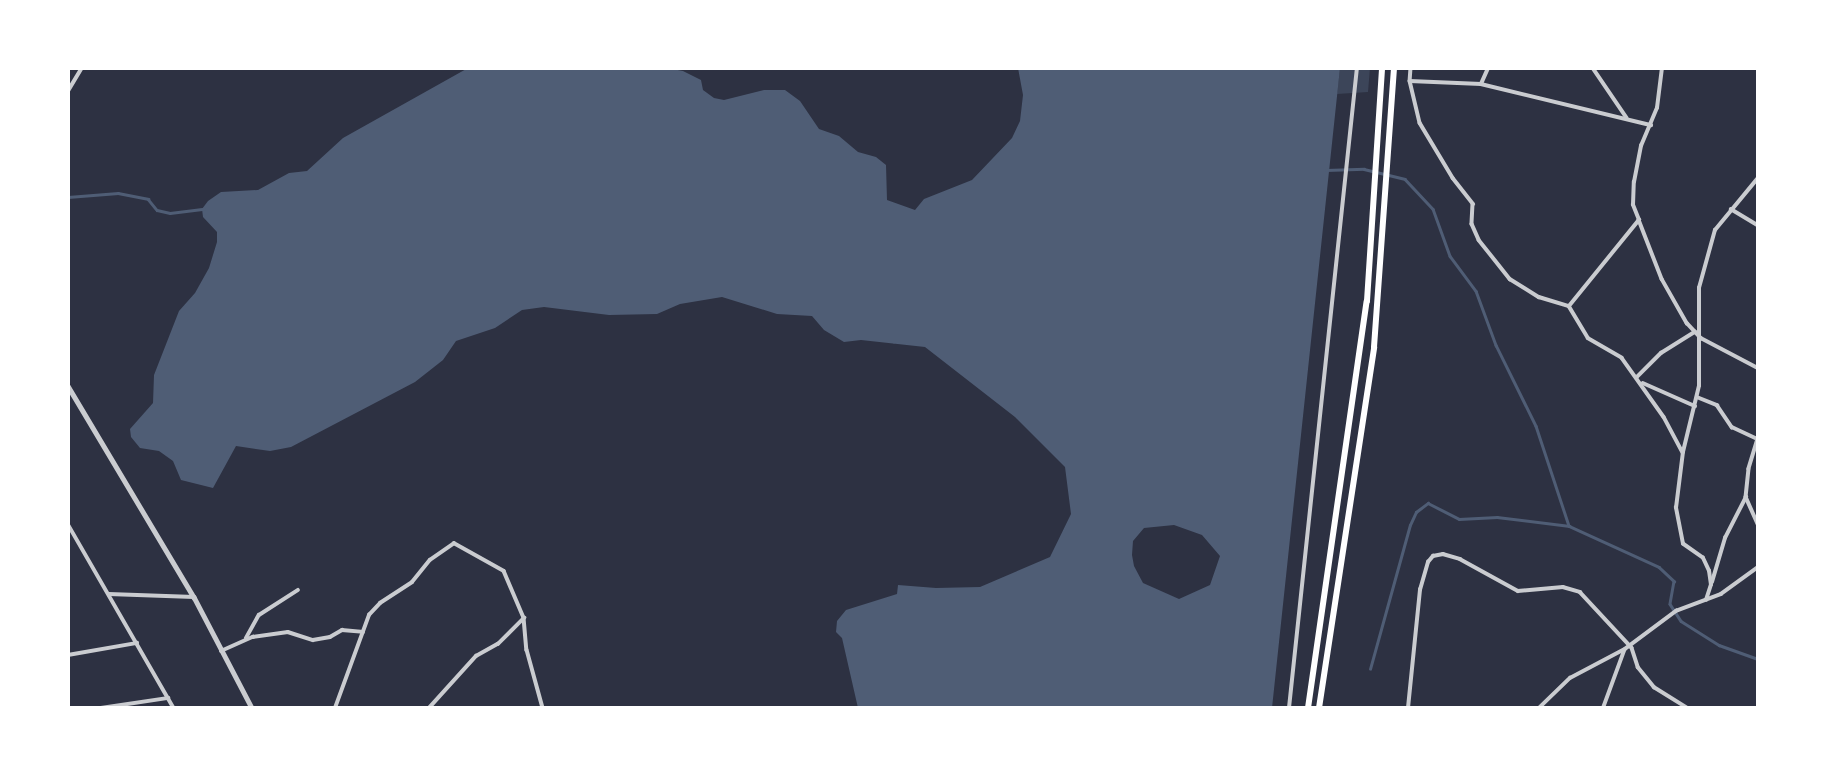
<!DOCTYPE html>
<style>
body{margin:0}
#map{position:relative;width:1826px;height:776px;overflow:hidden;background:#2d3142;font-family:Karla,sans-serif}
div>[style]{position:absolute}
.green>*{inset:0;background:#3c4559}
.water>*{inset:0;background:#4f5d75}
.stream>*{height:2.5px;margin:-1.25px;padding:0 1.25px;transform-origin:1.25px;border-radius:1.25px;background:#4f5d75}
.minor>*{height:3.5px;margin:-1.75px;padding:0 1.75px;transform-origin:1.75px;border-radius:1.75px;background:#caccd0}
.tertiary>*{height:4.5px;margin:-2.25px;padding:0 2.25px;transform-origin:2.25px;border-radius:2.25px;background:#caccd0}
.trunk>*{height:6px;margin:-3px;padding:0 3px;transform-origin:3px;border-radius:3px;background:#fff}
span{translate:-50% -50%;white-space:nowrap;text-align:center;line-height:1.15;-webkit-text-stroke:6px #fff;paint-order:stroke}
.frame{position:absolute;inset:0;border:70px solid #fff;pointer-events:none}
</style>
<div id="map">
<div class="green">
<i style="clip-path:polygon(1340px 68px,1370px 68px,1368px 92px,1337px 94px)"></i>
</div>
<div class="water">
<i style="clip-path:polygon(evenodd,468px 68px,667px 68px,683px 71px,701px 80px,703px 90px,714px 98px,724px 100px,764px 90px,785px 90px,800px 101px,819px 129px,839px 136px,858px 152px,876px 157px,886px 165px,887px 200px,915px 210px,924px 199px,972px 180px,1012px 138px,1020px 121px,1023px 95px,1018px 68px,1340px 68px,1272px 708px,858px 708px,842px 638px,836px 632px,837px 621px,846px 610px,897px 594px,898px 585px,936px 588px,980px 587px,1050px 557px,1071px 514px,1065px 467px,1015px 417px,925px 347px,861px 340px,844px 342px,824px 330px,812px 316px,777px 314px,722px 297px,680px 304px,657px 314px,609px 315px,544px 307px,522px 310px,495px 328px,456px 341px,443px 360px,415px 382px,291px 447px,270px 451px,236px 446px,213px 488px,181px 480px,173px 461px,159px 451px,140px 448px,131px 437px,130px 429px,153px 403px,154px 375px,179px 311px,195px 293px,209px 268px,217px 242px,217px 232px,203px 217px,202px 209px,208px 201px,221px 192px,258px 190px,289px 173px,307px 171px,343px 138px,468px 68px,1174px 525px,1202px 535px,1220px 556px,1210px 585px,1179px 599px,1143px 583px,1134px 566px,1132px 555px,1133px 541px,1144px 528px,1174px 525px)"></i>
</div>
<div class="stream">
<i style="left:1326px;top:170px;width:38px;rotate:-2deg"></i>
<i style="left:1364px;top:169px;width:42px;rotate:13.7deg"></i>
<i style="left:1405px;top:179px;width:41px;rotate:47deg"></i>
<i style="left:1433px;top:209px;width:50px;rotate:70.1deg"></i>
<i style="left:1450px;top:256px;width:44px;rotate:53.4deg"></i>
<i style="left:1476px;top:291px;width:58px;rotate:69.7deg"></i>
<i style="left:1496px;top:345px;width:90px;rotate:63.7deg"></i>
<i style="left:1536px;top:426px;width:105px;rotate:71.7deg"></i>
<i style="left:68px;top:197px;width:50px;rotate:-4.6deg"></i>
<i style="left:118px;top:193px;width:31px;rotate:11deg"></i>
<i style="left:148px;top:199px;width:14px;rotate:51deg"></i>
<i style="left:157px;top:210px;width:13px;rotate:13deg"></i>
<i style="left:170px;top:213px;width:34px;rotate:-7deg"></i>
<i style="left:1370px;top:669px;width:149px;rotate:-74.5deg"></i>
<i style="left:1410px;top:525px;width:14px;rotate:-65deg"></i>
<i style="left:1416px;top:512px;width:15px;rotate:-37deg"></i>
<i style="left:1428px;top:503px;width:35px;rotate:27deg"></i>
<i style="left:1459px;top:519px;width:38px;rotate:-3deg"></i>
<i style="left:1497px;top:517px;width:73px;rotate:7.1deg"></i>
<i style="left:1569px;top:526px;width:99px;rotate:24.5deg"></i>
<i style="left:1659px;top:567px;width:21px;rotate:43deg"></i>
<i style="left:1674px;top:581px;width:23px;rotate:100deg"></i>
<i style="left:1670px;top:604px;width:20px;rotate:57deg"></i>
<i style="left:1681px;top:621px;width:45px;rotate:32.3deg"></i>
<i style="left:1719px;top:645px;width:41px;rotate:19.7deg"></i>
</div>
<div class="minor">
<i style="left:1411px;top:68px;width:13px;rotate:94deg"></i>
<i style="left:1410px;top:81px;width:43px;rotate:76.6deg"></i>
<i style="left:1420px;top:123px;width:64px;rotate:59deg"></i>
<i style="left:1453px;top:178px;width:33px;rotate:52deg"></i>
<i style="left:1473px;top:204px;width:20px;rotate:93deg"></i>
<i style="left:1472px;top:224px;width:17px;rotate:66deg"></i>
<i style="left:1479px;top:240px;width:50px;rotate:51.5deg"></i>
<i style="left:1510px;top:279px;width:34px;rotate:32deg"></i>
<i style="left:1539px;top:297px;width:31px;rotate:17deg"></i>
<i style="left:1569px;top:306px;width:37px;rotate:59deg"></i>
<i style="left:1588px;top:338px;width:39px;rotate:30deg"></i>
<i style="left:1622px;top:358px;width:72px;rotate:54.6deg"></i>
<i style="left:1664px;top:417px;width:40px;rotate:62deg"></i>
<i style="left:1593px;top:68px;width:60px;rotate:55.8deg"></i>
<i style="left:1410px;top:81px;width:71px;rotate:2.4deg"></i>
<i style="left:1481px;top:84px;width:175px;rotate:13.6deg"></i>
<i style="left:1481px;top:84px;width:17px;rotate:-66deg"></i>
<i style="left:68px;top:91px;width:27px;rotate:-59deg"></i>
<i style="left:1731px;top:209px;width:31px;rotate:31deg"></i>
<i style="left:1639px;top:220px;width:63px;rotate:68.7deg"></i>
<i style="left:1662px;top:279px;width:51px;rotate:60.4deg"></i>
<i style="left:1687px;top:323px;width:21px;rotate:47deg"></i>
<i style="left:1701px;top:338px;width:64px;rotate:27.8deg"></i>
<i style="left:1569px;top:306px;width:111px;rotate:-50.9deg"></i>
<i style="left:1639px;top:220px;width:16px;rotate:-112deg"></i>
<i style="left:1633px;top:205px;width:23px;rotate:-88deg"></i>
<i style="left:1634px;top:182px;width:37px;rotate:-79deg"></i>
<i style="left:1641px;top:146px;width:41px;rotate:-67.2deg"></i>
<i style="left:1657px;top:108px;width:40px;rotate:-82.9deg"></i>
<i style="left:1637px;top:377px;width:34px;rotate:-45deg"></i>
<i style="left:1661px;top:353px;width:40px;rotate:-32deg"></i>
<i style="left:1643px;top:383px;width:57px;rotate:23.9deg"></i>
<i style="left:1697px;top:397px;width:22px;rotate:22deg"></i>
<i style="left:1717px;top:405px;width:27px;rotate:56deg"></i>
<i style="left:1732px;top:427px;width:29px;rotate:25deg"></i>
<i style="left:1758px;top:439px;width:31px;rotate:107deg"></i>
<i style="left:1749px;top:469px;width:28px;rotate:96deg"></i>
<i style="left:1746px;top:497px;width:30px;rotate:66deg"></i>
<i style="left:68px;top:524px;width:212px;rotate:60.1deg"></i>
<i style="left:1712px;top:582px;width:46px;rotate:-73.5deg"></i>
<i style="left:1725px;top:538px;width:46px;rotate:-62.9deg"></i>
<i style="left:109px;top:594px;width:85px;rotate:2deg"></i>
<i style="left:1706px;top:600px;width:16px;rotate:-72deg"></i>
<i style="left:1711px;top:585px;width:14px;rotate:-98deg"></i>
<i style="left:1709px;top:571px;width:14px;rotate:-115deg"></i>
<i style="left:1703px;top:558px;width:24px;rotate:-145deg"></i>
<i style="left:1683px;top:544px;width:37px;rotate:-101deg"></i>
<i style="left:1676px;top:508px;width:56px;rotate:-82.9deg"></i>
<i style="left:1683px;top:452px;width:68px;rotate:-76.4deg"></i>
<i style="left:1699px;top:386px;width:98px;rotate:-90deg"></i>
<i style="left:1699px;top:288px;width:60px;rotate:-74.6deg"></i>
<i style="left:1715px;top:230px;width:67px;rotate:-50.4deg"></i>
<i style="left:246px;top:638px;width:26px;rotate:-61deg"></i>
<i style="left:259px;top:615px;width:46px;rotate:-32.7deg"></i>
<i style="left:221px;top:651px;width:35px;rotate:-24deg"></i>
<i style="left:253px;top:637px;width:35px;rotate:-8deg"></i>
<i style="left:288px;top:632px;width:26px;rotate:18deg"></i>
<i style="left:313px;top:640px;width:17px;rotate:-10deg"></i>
<i style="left:330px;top:637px;width:14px;rotate:-30deg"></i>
<i style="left:342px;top:630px;width:21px;rotate:5deg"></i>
<i style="left:68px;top:655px;width:70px;rotate:-9.9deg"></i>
<i style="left:101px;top:708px;width:68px;rotate:-8.5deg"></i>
<i style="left:335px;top:708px;width:99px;rotate:-69.9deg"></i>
<i style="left:369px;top:615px;width:16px;rotate:-47deg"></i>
<i style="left:380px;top:603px;width:38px;rotate:-33deg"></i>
<i style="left:412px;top:582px;width:28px;rotate:-51deg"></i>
<i style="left:430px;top:560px;width:29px;rotate:-35deg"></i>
<i style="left:454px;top:543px;width:57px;rotate:29.2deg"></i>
<i style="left:504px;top:571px;width:51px;rotate:66.9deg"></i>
<i style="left:524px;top:618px;width:32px;rotate:85deg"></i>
<i style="left:527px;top:650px;width:60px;rotate:74.6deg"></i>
<i style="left:429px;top:708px;width:70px;rotate:-47.9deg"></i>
<i style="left:476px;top:656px;width:25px;rotate:-29deg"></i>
<i style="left:498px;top:644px;width:37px;rotate:-45deg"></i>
<i style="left:1289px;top:708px;width:644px;rotate:-83.94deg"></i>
<i style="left:1408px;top:708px;width:119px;rotate:-84.2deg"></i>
<i style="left:1420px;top:590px;width:29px;rotate:-74deg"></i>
<i style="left:1428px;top:562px;width:8px;rotate:-50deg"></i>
<i style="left:1433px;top:556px;width:10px;rotate:-11deg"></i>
<i style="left:1443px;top:554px;width:18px;rotate:16deg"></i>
<i style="left:1460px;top:559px;width:66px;rotate:28.9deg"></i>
<i style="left:1518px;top:591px;width:45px;rotate:-5.1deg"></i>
<i style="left:1563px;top:587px;width:18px;rotate:16deg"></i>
<i style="left:1580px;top:592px;width:76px;rotate:47.1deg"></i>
<i style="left:1632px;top:648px;width:20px;rotate:72deg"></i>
<i style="left:1638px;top:667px;width:26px;rotate:51deg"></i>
<i style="left:1654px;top:687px;width:40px;rotate:32deg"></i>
<i style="left:1539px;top:708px;width:43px;rotate:-44.1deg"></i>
<i style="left:1570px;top:678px;width:62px;rotate:-27.8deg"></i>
<i style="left:1625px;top:649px;width:64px;rotate:-36.7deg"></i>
<i style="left:1676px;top:611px;width:48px;rotate:-20.7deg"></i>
<i style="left:1721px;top:594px;width:46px;rotate:-36.1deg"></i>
<i style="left:1603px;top:708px;width:61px;rotate:-69.8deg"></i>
</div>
<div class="tertiary">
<i style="left:68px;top:386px;width:246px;rotate:59.2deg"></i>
<i style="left:194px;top:597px;width:125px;rotate:62.4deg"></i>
</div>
<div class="trunk">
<i style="left:1308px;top:708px;width:411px;rotate:-81.8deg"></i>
<i style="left:1367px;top:301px;width:233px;rotate:-86.3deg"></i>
<i style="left:1319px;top:708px;width:365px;rotate:-81.3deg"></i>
<i style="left:1374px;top:347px;width:280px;rotate:-85.9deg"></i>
</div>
<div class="frame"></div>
</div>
